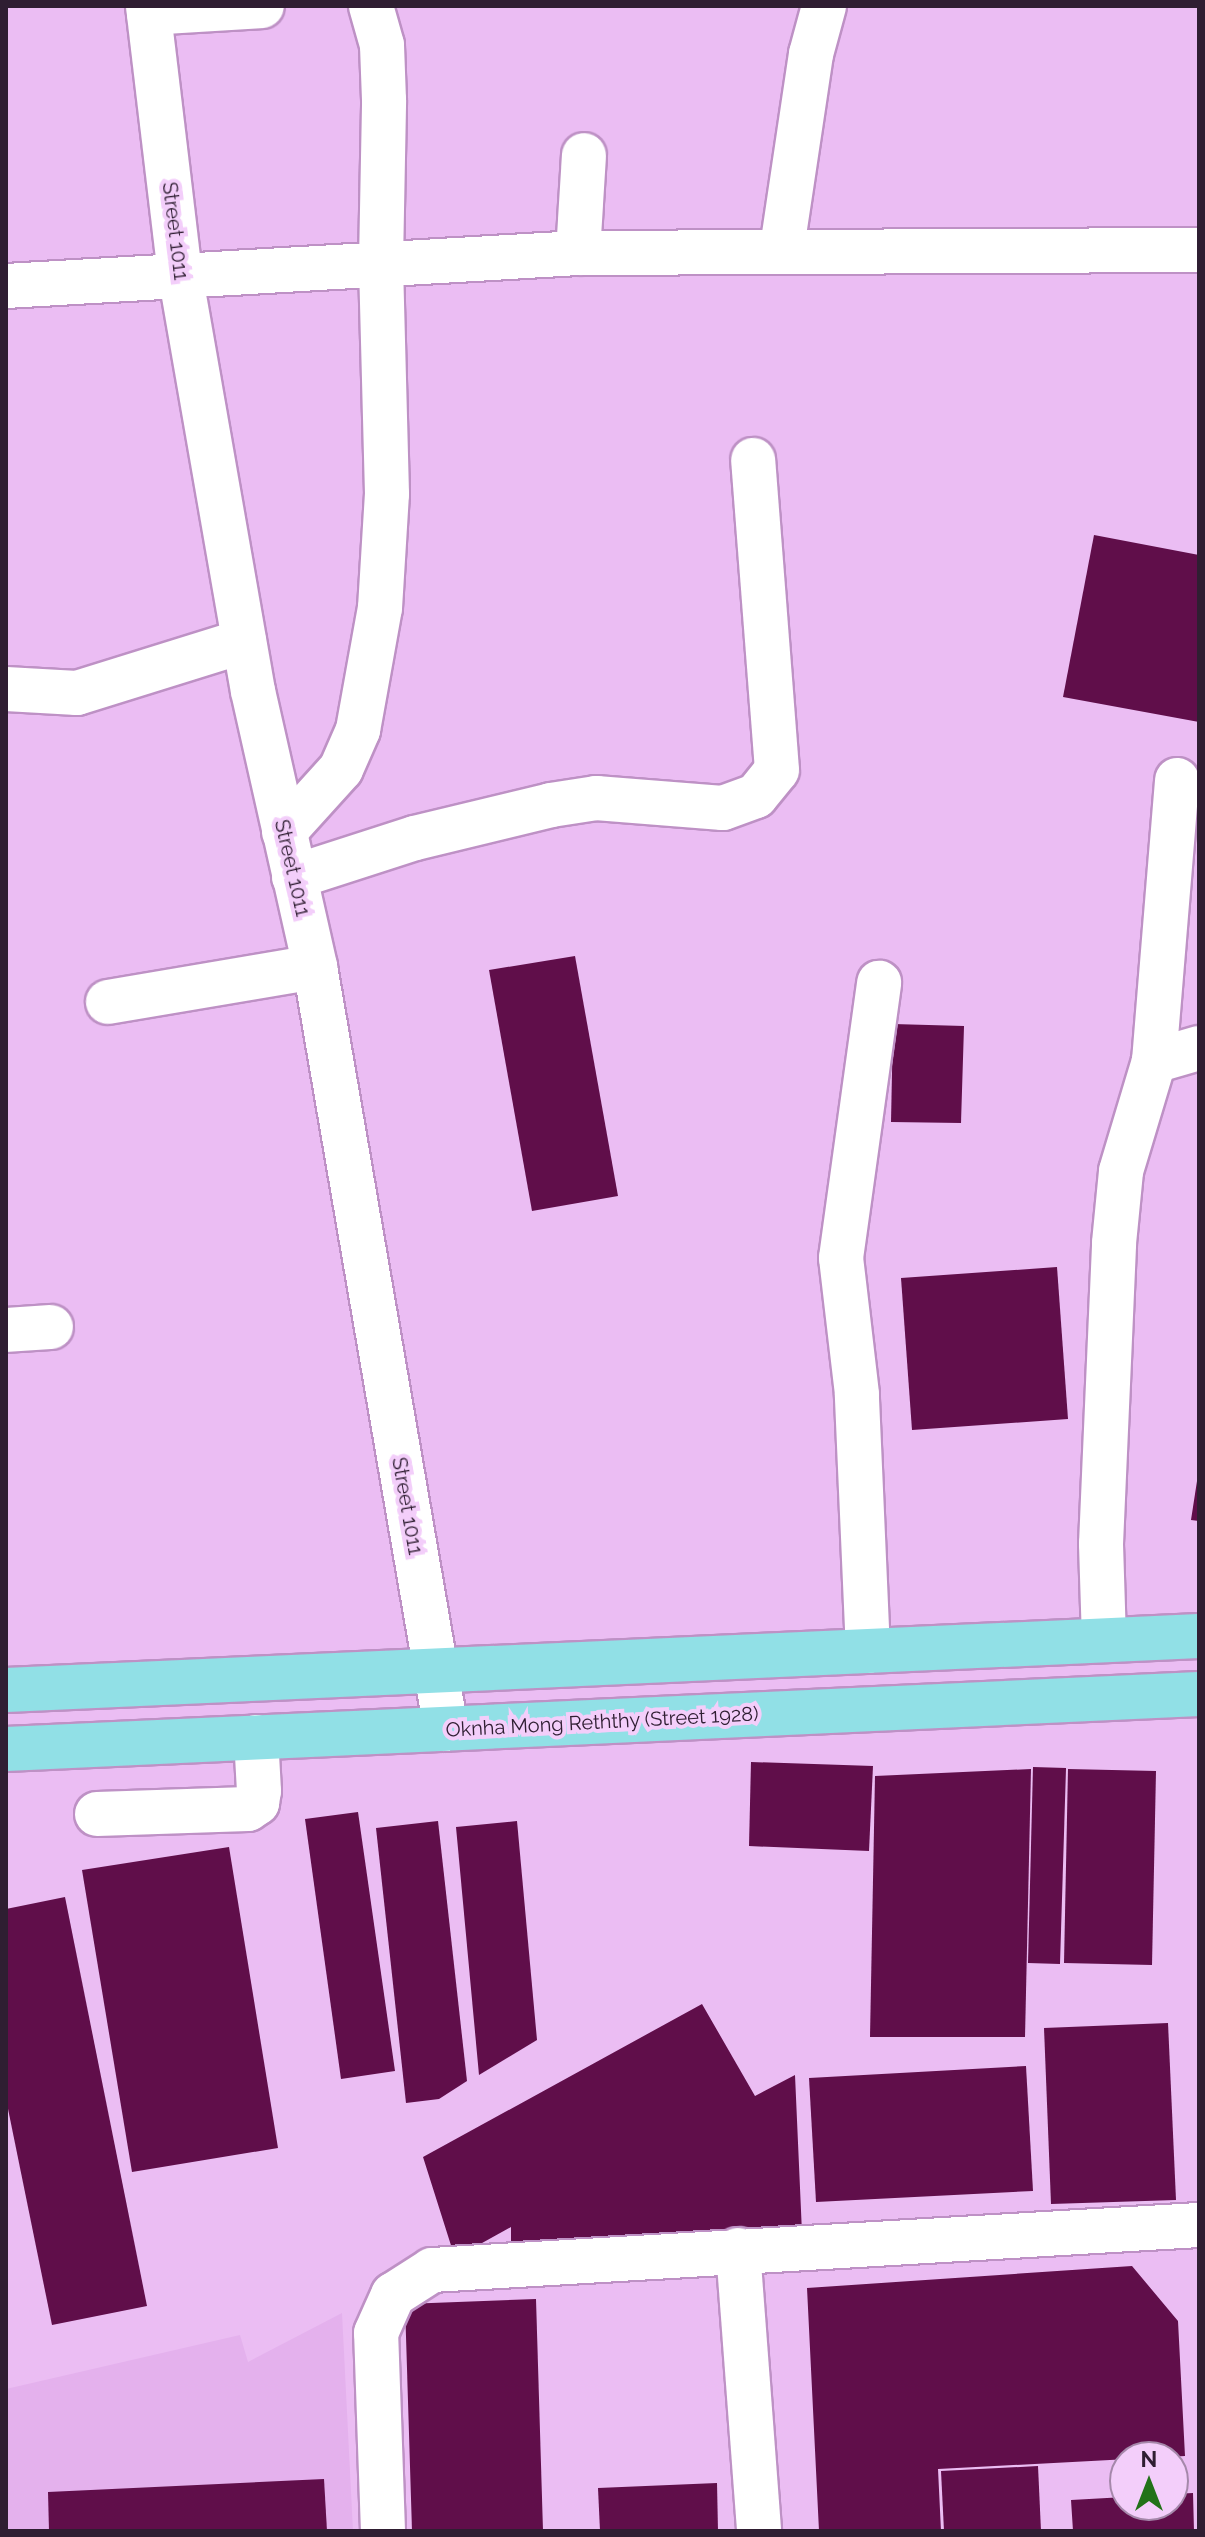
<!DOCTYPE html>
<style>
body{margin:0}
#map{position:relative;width:1205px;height:2537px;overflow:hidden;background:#ebbdf3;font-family:Raleway,sans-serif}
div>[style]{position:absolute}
.built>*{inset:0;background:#e4b1ed}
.building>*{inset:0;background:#600e4a}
.roads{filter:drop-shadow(2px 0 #be91c5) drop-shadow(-2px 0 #be91c5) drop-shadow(0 2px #be91c5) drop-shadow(0 -2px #be91c5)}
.minor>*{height:44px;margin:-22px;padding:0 22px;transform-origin:22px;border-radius:22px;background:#fff}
.major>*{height:44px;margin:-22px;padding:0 22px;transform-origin:22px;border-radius:22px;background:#91e0e6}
span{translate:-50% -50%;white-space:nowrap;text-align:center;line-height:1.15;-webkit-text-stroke:8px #f3cefa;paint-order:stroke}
.street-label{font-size:20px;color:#2f1e32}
.frame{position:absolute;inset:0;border:8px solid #2f1e32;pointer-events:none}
.north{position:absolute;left:1109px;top:2441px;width:80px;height:80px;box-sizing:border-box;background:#f3cefa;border:2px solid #a588aa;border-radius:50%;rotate:0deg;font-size:22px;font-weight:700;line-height:32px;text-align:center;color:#2f1e32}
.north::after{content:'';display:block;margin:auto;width:28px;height:36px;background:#227219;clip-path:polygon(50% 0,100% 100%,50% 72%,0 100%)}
</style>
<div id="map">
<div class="built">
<i style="clip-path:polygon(342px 2313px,353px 2531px,6px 2531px,6px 2389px,240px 2335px,248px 2362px)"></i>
</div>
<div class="building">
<i style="clip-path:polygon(1094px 535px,1199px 555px,1199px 722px,1063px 697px)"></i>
<i style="clip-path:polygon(575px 956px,618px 1196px,532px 1211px,489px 970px)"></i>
<i style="clip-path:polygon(893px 1024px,964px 1026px,961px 1123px,891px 1122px)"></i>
<i style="clip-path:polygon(1057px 1267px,1068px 1419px,912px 1430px,901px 1278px)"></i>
<i style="clip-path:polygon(1197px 1481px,1199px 1481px,1199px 1521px,1191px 1520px)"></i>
<i style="clip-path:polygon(751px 1762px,873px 1766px,869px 1851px,749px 1846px)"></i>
<i style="clip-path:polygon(1033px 1767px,1066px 1768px,1060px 1964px,1028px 1963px)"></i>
<i style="clip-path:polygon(1031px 1769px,1025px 2037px,870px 2037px,875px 1776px)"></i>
<i style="clip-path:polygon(1068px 1769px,1156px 1771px,1152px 1965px,1064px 1963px)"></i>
<i style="clip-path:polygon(358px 1812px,395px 2071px,341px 2079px,305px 1819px)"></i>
<i style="clip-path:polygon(438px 1821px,467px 2081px,439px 2099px,406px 2103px,376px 1828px)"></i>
<i style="clip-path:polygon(517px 1821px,537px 2040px,479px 2075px,456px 1827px)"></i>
<i style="clip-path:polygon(229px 1847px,278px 2148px,132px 2172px,82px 1870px)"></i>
<i style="clip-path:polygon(65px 1897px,147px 2306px,52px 2325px,6px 2099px,6px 1909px)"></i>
<i style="clip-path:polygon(702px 2004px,755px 2096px,795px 2075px,802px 2233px,511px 2252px,511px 2227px,455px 2258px,423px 2157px)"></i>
<i style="clip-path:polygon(1168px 2023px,1176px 2200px,1051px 2204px,1044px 2028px)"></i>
<i style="clip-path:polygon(1026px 2066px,1033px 2191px,816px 2202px,809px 2078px)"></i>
<i style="clip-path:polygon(1132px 2266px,1178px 2321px,1185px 2456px,938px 2469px,941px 2531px,819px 2531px,807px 2288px)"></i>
<i style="clip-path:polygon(536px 2299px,543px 2531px,412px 2531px,405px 2304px)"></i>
<i style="clip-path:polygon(1038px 2466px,1041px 2531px,944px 2531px,941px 2471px)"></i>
<i style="clip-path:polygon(324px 2479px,327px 2531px,49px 2531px,48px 2492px)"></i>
<i style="clip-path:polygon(717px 2483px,718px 2531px,600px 2531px,598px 2488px)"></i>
<i style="clip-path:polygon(1193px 2493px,1194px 2531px,1073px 2531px,1071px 2500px,1125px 2497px,1125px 2505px,1173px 2505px,1173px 2494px)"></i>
</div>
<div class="roads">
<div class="minor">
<i style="left:148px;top:6px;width:269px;rotate:83.2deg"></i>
<i style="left:180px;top:273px;width:424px;rotate:80.1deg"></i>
<i style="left:253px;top:691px;width:283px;rotate:77.3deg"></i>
<i style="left:315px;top:967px;width:773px;rotate:80.25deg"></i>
<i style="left:149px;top:13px;width:113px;rotate:-3.5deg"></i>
<i style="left:782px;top:248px;width:196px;rotate:-81.5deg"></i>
<i style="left:811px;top:54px;width:50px;rotate:-74.8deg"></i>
<i style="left:578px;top:253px;width:98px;rotate:-86.5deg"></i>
<i style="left:6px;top:286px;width:573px;rotate:-3.3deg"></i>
<i style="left:578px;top:253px;width:621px;rotate:-0.28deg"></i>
<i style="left:6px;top:689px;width:71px;rotate:3.2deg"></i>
<i style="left:77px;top:693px;width:175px;rotate:-17.3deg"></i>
<i style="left:284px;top:832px;width:85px;rotate:-47.9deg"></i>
<i style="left:341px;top:769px;width:43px;rotate:-66.4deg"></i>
<i style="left:358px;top:730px;width:124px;rotate:-79.8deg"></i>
<i style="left:380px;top:608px;width:114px;rotate:-86.5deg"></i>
<i style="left:387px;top:494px;width:232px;rotate:-91.5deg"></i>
<i style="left:381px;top:262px;width:162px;rotate:-88.9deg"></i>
<i style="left:384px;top:100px;width:55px;rotate:-92.1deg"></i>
<i style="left:382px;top:45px;width:41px;rotate:-105.8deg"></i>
<i style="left:294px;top:877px;width:127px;rotate:-17.9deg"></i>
<i style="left:415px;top:838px;width:140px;rotate:-13.6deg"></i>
<i style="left:551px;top:805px;width:46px;rotate:-8.8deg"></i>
<i style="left:596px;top:798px;width:127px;rotate:4.5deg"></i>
<i style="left:723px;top:808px;width:35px;rotate:-20deg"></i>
<i style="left:756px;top:796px;width:33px;rotate:-51deg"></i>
<i style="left:777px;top:770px;width:311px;rotate:-94.4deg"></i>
<i style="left:108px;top:1002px;width:210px;rotate:-9.6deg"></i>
<i style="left:1154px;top:1061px;width:47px;rotate:-16.1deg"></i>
<i style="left:6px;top:1330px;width:45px;rotate:-3.8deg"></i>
<i style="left:1104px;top:1640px;width:96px;rotate:-91.8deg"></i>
<i style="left:1101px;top:1544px;width:301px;rotate:-87.5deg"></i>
<i style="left:1114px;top:1243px;width:72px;rotate:-84.4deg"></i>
<i style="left:1121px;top:1171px;width:115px;rotate:-73.3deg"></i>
<i style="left:1154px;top:1061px;width:282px;rotate:-85.3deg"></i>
<i style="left:868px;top:1651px;width:257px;rotate:-92.5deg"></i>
<i style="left:857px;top:1394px;width:137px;rotate:-96.7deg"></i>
<i style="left:841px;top:1258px;width:278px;rotate:-82.1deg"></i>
<i style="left:97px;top:1814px;width:151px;rotate:-1.9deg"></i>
<i style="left:248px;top:1809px;width:11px;rotate:-34deg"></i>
<i style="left:257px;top:1803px;width:12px;rotate:-81deg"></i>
<i style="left:259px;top:1791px;width:54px;rotate:-93.2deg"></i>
<i style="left:738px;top:2250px;width:282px;rotate:85.7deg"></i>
<i style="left:383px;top:2531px;width:198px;rotate:-92deg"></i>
<i style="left:376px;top:2333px;width:42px;rotate:-65.9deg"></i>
<i style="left:393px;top:2295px;width:46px;rotate:-32.7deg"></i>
<i style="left:432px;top:2270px;width:768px;rotate:-3.36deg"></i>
</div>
<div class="major">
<i style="left:6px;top:1690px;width:1194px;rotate:-2.59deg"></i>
<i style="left:6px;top:1749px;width:1194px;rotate:-2.64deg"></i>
</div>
</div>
<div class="street-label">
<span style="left:175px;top:231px;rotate:83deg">Street 1011</span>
<span style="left:292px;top:868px;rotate:77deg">Street 1011</span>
<span style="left:407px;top:1506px;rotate:80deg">Street 1011</span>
<span style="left:602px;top:1722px;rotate:-3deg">Oknha Mong Reththy (Street 1928)</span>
</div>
<div class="frame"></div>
<div class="north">N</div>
</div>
